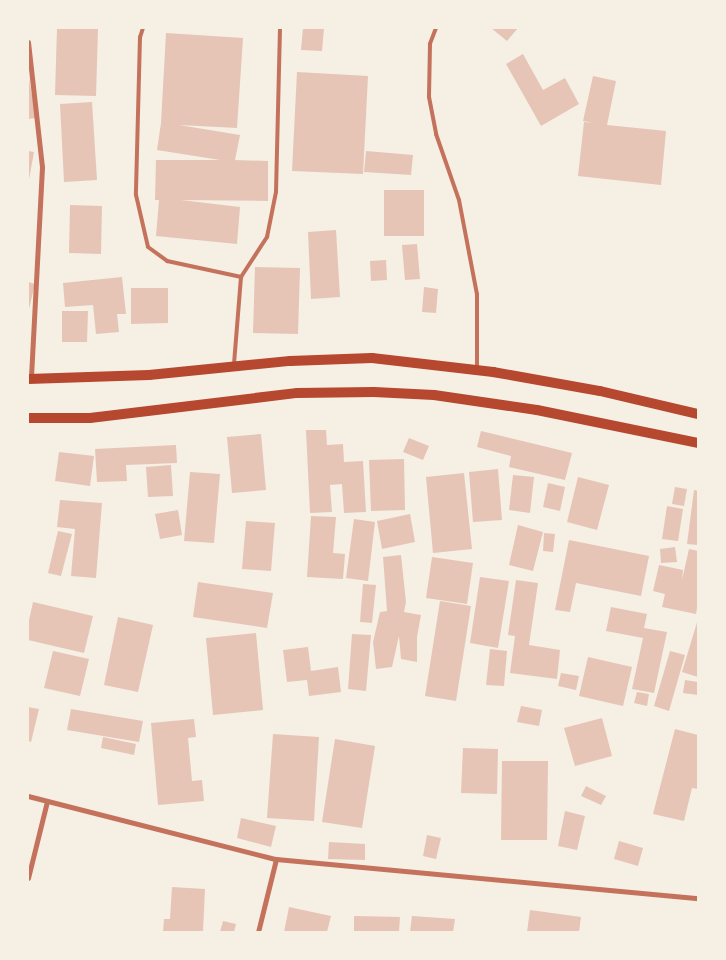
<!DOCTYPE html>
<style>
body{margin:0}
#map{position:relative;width:726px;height:960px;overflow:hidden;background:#f6efe4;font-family:Bitter,serif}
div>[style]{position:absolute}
.building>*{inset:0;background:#e6c5b7}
.service>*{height:4px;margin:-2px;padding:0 2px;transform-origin:2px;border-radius:2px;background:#c5725c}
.minor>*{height:5px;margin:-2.5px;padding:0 2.5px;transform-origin:2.5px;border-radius:2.5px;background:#c5725c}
.secondary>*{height:10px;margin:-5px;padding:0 5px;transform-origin:5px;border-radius:5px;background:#b5482f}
span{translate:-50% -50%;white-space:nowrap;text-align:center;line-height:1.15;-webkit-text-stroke:5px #f6efe4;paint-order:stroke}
.frame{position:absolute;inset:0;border:29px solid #f6efe4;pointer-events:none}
</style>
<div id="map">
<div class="building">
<i style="clip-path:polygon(57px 28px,98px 28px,96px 96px,55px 95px)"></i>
<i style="clip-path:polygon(303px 28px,324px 28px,322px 51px,301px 50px)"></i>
<i style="clip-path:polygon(491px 28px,518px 28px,507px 41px)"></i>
<i style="clip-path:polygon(166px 33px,243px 38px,237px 128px,179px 125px,240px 135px,235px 160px,268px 161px,268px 201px,181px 200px,240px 207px,237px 244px,156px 236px,159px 200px,155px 200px,156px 160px,220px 160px,157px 150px,161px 123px)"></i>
<i style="clip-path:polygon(523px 54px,543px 90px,565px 78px,579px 104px,541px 126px,506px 64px)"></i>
<i style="clip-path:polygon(297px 72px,368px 76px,363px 174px,292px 171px)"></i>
<i style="clip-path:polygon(28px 73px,36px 118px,28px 119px)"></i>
<i style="clip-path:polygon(593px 76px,616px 81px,607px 125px,666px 131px,661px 185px,578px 176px,584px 122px,593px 123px,583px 121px)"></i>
<i style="clip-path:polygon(92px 102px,97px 180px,64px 182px,60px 104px)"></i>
<i style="clip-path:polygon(28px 151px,34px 152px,28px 185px)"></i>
<i style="clip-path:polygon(366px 151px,413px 155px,411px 175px,364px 172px)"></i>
<i style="clip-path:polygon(384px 190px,424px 190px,424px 236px,384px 236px)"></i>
<i style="clip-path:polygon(70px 205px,102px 206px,101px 254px,69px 253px)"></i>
<i style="clip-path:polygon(336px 230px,340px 297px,311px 299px,308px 232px)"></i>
<i style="clip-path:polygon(417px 244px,420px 279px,405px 280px,402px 245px)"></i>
<i style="clip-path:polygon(386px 260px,387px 280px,371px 281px,370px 261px)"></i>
<i style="clip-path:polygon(255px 267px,300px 268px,298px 334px,253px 333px)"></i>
<i style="clip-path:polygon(122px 277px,126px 314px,117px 314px,119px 332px,96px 334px,93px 305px,65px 307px,63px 283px)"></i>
<i style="clip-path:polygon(28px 282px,35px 284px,28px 313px)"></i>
<i style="clip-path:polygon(424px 287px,438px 289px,436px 313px,422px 312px)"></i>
<i style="clip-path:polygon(131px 288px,168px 288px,168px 323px,131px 324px)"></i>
<i style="clip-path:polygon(62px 311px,88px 311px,87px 342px,62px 342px)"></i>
<i style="clip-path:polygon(306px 430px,326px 430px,327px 445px,343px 444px,344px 462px,363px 461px,366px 512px,344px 513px,342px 484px,330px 485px,332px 512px,310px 513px)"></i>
<i style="clip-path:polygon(481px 431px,572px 453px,565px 480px,509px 467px,511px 456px,477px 447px)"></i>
<i style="clip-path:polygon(261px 434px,266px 490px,232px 493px,227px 437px)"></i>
<i style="clip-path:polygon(409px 438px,429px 446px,423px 460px,403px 452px)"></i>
<i style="clip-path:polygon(176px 445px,177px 463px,126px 465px,127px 481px,97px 482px,95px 449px)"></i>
<i style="clip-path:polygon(59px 452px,94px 456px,90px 486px,55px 481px)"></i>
<i style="clip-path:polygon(404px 459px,405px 510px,371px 511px,369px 460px)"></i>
<i style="clip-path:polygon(171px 465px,173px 496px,148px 497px,146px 467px)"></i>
<i style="clip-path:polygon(498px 469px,502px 520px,473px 522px,469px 472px)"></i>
<i style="clip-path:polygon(190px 472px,220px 474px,214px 543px,184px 541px)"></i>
<i style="clip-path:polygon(464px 473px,472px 549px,433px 553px,426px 477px)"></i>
<i style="clip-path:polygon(513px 475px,534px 477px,530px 513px,509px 510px)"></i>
<i style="clip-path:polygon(578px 477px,609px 485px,597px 530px,567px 522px)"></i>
<i style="clip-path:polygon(548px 483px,565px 487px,560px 511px,543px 507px)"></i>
<i style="clip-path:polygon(675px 487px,687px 489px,684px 506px,672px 504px)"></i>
<i style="clip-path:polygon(694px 490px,698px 491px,698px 545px,687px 544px)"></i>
<i style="clip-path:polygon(60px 500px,102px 503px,96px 578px,71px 576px,75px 529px,57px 527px)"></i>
<i style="clip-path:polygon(667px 506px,683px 509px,678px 541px,662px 539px)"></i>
<i style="clip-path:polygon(178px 510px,182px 535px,160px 539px,155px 514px)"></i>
<i style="clip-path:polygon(410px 514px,415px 542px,382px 549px,377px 521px)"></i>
<i style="clip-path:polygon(311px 516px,336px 517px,333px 553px,345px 554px,343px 579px,307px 577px)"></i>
<i style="clip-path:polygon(354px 519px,375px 522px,368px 581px,346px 578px)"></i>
<i style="clip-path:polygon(246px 521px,275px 523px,271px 571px,242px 569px)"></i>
<i style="clip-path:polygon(518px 525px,543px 532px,533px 571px,509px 565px)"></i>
<i style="clip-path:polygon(58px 531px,72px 534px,61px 576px,48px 573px)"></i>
<i style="clip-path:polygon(544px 533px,555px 534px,553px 552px,543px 551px)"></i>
<i style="clip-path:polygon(569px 540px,649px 556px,641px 596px,576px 583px,570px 612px,555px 610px)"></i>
<i style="clip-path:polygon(675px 547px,677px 562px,661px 563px,660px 549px)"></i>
<i style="clip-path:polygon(689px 549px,698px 551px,698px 602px,696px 614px,662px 607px,665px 594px,653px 591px,659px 565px,683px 570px,682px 580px)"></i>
<i style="clip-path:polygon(401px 555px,406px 602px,404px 612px,421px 615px,417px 637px,417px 662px,401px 659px,399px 636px,392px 667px,376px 669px,373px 642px,380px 612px,387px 611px,383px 557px)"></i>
<i style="clip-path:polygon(432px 557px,473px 563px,467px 604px,426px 598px)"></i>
<i style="clip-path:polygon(480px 577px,509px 581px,498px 648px,470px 643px)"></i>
<i style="clip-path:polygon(516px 580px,538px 583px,529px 645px,560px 650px,557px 679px,510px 673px,515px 636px,508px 635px)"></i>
<i style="clip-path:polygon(198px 582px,273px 593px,267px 628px,193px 617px)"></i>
<i style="clip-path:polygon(363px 584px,376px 585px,372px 623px,360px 622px)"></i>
<i style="clip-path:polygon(440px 601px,471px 606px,456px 701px,425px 696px)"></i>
<i style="clip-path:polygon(33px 602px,93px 616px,84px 653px,28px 640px,28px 625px)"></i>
<i style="clip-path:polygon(611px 607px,647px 614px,644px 628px,667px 632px,654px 693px,632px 689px,643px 638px,606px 631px)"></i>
<i style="clip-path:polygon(118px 617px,153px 625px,138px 692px,104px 685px)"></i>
<i style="clip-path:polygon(698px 619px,698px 677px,682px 672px)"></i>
<i style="clip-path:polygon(256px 633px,263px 710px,213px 715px,206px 638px)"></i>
<i style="clip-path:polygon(352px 634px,371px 635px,366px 691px,348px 689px)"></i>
<i style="clip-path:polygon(308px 647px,311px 671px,338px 667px,341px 692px,309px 696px,307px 680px,287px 682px,283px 650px)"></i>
<i style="clip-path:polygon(490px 649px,507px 651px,504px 686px,486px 685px)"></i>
<i style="clip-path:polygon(53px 651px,89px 659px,80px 696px,44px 688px)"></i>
<i style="clip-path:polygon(670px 651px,685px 655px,669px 711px,654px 706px)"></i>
<i style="clip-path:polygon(588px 657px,632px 667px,623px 706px,579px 696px)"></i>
<i style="clip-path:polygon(561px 673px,579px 676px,576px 690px,558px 686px)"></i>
<i style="clip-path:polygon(685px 680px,698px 682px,698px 695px,683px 693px)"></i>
<i style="clip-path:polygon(637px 692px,649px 694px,647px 706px,634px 703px)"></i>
<i style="clip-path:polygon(521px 706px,542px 710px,539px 726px,517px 722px)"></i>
<i style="clip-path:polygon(28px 707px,39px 709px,31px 742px,28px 741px)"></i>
<i style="clip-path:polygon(71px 709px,143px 721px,139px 742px,67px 730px)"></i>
<i style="clip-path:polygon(602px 718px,612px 756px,575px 766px,564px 728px)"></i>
<i style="clip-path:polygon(194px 719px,196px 737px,188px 738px,192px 781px,202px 780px,204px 801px,158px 805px,151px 723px)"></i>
<i style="clip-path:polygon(675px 729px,698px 735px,698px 789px,692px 788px,684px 821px,653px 814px)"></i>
<i style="clip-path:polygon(273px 734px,319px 737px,314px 821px,267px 818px)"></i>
<i style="clip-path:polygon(103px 737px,136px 744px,134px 755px,101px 748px)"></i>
<i style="clip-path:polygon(335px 739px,375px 746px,362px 828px,322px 822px)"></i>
<i style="clip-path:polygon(463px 748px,498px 749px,497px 794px,461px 793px)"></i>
<i style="clip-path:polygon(502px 761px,548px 761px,547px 840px,501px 840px)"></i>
<i style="clip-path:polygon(586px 786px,606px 796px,601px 805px,581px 796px)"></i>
<i style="clip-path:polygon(565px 811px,585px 816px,577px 850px,558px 846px)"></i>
<i style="clip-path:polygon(241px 818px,276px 826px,271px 847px,237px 838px)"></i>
<i style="clip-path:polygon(427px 835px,441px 838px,436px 859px,423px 856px)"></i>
<i style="clip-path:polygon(619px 841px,643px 848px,638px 866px,614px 859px)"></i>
<i style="clip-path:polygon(329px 842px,365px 844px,365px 860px,328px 859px)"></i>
<i style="clip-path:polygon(172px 887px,205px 889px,203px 932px,163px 932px,164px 919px,170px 919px)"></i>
<i style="clip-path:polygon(289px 907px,331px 916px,327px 932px,284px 932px)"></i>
<i style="clip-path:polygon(530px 910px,581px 917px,579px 932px,527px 932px)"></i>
<i style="clip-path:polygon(354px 916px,400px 917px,399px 932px,354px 932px)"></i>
<i style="clip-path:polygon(412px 916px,455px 919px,453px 932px,410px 932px)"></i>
<i style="clip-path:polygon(223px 921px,236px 924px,234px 932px,220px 932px)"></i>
</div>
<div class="service">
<i style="left:143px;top:28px;width:9px;rotate:108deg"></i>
<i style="left:140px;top:37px;width:158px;rotate:91.5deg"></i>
<i style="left:136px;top:195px;width:53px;rotate:77deg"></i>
<i style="left:148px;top:247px;width:24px;rotate:36deg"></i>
<i style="left:167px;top:261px;width:76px;rotate:12.2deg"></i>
<i style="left:436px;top:28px;width:17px;rotate:111deg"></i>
<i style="left:430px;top:44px;width:53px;rotate:91.1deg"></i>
<i style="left:429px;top:97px;width:38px;rotate:79deg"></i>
<i style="left:436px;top:134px;width:70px;rotate:70.8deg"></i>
<i style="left:459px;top:200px;width:96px;rotate:79.2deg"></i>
<i style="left:477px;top:294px;width:74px;rotate:90deg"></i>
<i style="left:234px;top:364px;width:87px;rotate:-85.4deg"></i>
<i style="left:241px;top:277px;width:48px;rotate:-57deg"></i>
<i style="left:267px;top:237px;width:46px;rotate:-78.7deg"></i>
<i style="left:276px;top:192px;width:164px;rotate:-88.6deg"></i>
</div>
<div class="minor">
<i style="left:28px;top:42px;width:126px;rotate:83.6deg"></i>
<i style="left:42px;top:167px;width:212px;rotate:93deg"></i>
<i style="left:28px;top:796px;width:256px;rotate:14.3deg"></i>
<i style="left:276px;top:859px;width:424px;rotate:5.3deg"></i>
<i style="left:28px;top:878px;width:79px;rotate:-76.1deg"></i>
<i style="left:258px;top:932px;width:75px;rotate:-76.1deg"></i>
</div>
<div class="secondary">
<i style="left:28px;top:379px;width:121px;rotate:-1.9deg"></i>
<i style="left:149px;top:375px;width:142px;rotate:-5.7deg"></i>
<i style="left:290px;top:361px;width:82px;rotate:-2.1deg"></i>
<i style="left:372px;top:358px;width:122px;rotate:6.6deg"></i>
<i style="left:493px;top:372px;width:109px;rotate:10.1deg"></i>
<i style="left:600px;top:391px;width:101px;rotate:13.2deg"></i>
<i style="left:28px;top:418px;width:62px"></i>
<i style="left:90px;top:418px;width:209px;rotate:-6.9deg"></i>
<i style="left:297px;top:393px;width:77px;rotate:-0.7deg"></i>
<i style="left:374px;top:392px;width:60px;rotate:2.9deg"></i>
<i style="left:434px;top:395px;width:104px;rotate:8.3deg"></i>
<i style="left:537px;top:410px;width:164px;rotate:11.6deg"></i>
</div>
<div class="frame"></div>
</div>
